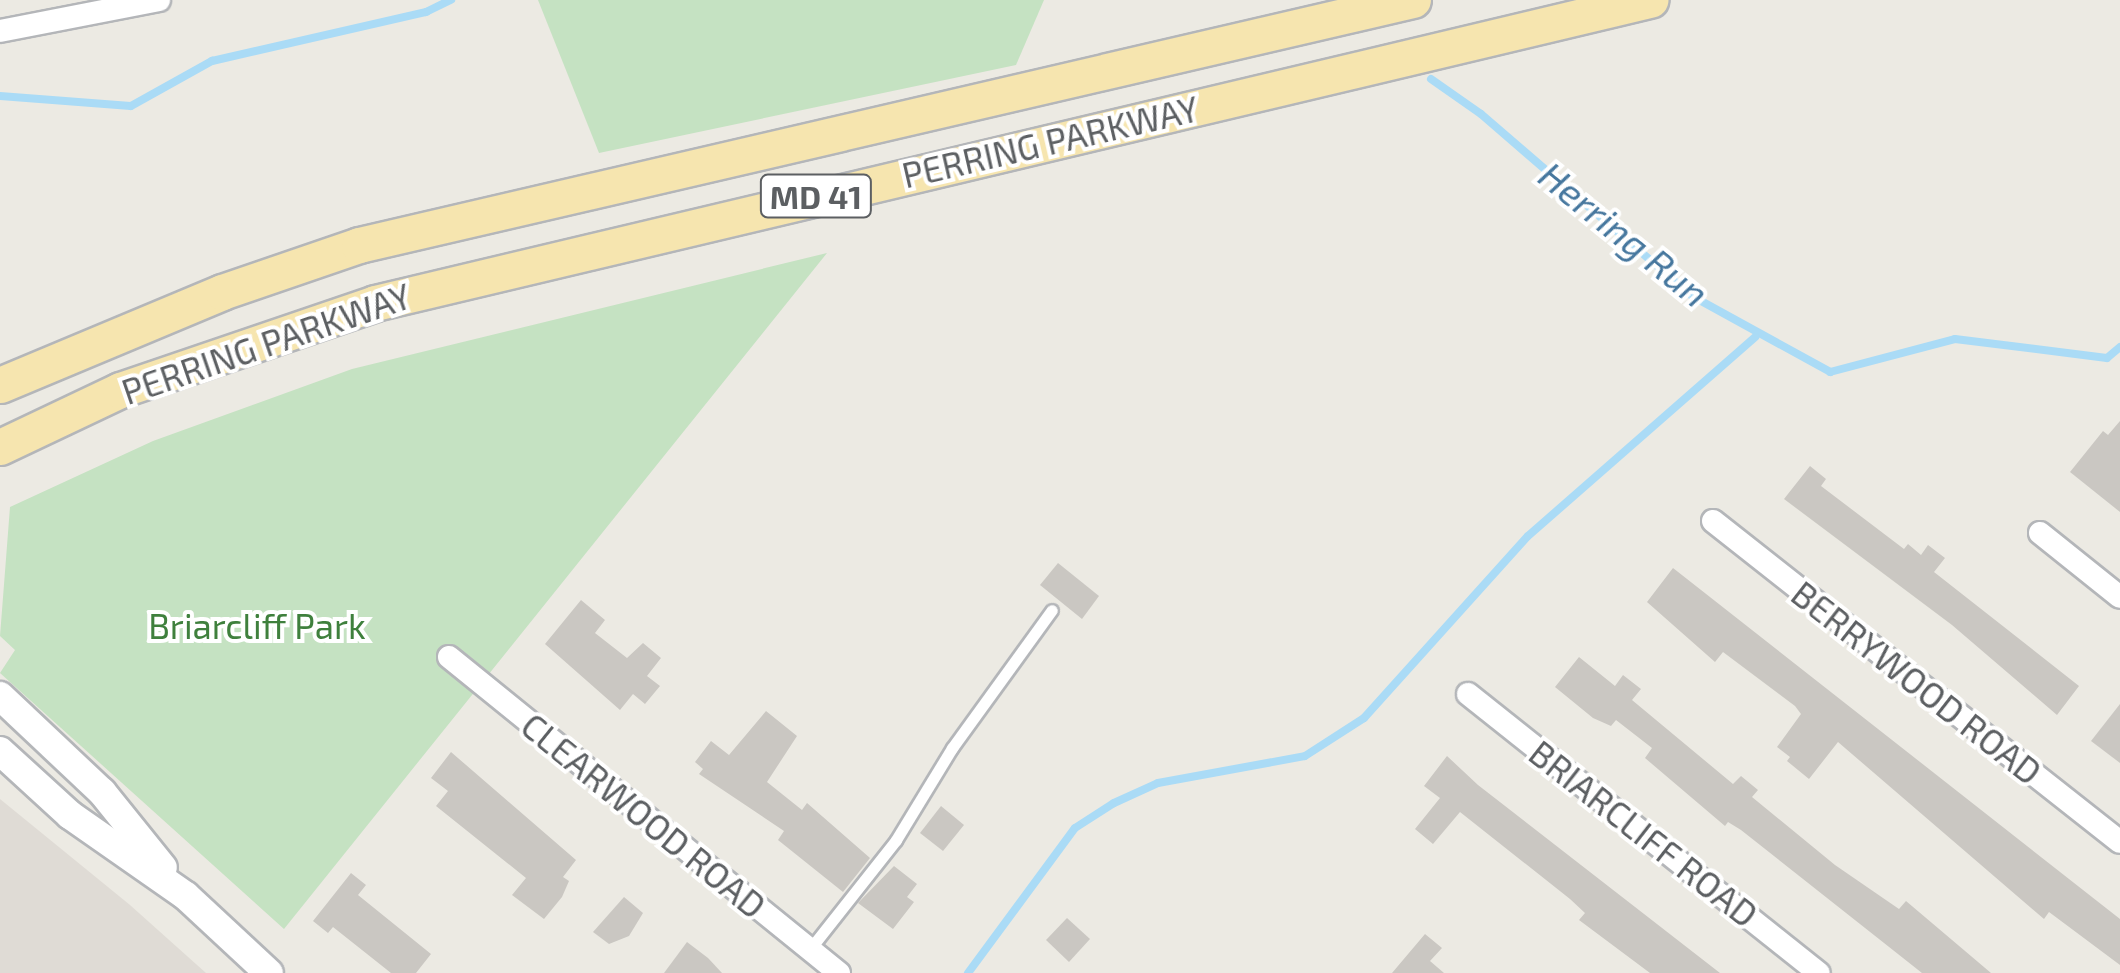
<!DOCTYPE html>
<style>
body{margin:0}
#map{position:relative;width:2120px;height:973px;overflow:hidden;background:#eceae3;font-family:"Exo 2",sans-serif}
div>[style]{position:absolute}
.education>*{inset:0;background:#dfdbd5}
.green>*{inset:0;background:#c5e2c2}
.stream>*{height:8px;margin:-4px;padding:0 4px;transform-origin:4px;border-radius:4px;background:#aadbf6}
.building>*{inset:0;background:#cac7c2}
.roads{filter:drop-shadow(2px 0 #b4b6b9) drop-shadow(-2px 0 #b4b6b9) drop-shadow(0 2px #b4b6b9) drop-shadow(0 -2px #b4b6b9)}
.service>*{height:11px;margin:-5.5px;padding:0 5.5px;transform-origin:5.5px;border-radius:5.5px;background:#fff}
.minor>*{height:22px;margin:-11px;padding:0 11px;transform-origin:11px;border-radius:11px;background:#fff}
.tertiary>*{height:28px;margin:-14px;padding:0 14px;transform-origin:14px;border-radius:14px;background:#fff}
.primary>*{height:35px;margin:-17.5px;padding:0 17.5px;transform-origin:17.5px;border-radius:17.5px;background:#f6e5af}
span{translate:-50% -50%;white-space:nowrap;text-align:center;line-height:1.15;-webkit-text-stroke:8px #fff;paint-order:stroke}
.shield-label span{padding:2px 8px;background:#fff;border:2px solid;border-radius:8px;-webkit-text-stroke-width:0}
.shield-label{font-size:32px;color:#5c5f62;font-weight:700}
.street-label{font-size:35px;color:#5c5f62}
.park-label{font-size:35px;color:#3f803d}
.water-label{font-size:38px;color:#46779e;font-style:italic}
</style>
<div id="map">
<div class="education">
<i style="clip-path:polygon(0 799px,130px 905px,206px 973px,0 973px)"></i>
</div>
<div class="green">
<i style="clip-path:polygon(538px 0,1044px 0,1016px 65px,599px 153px)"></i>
<i style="clip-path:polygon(827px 253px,284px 929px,0 673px,15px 650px,0 636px,10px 507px,153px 441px,352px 369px)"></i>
</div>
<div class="stream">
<i style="left:1431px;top:79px;width:61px;rotate:35deg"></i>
<i style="left:1481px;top:114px;width:279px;rotate:40.8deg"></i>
<i style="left:1692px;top:296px;width:158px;rotate:28.8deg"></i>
<i style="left:1830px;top:372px;width:129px;rotate:-14.8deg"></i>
<i style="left:1955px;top:339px;width:153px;rotate:7.1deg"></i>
<i style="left:2107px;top:358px;width:17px;rotate:-40deg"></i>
<i style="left:0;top:96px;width:131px;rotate:4.4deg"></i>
<i style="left:131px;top:106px;width:93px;rotate:-29.1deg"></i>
<i style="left:212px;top:61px;width:220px;rotate:-12.9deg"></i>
<i style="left:426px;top:12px;width:28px;rotate:-26deg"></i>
<i style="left:968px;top:973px;width:180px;rotate:-53.6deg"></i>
<i style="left:1075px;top:828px;width:46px;rotate:-32.7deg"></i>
<i style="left:1114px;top:803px;width:48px;rotate:-24.4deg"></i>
<i style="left:1158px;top:783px;width:149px;rotate:-10.4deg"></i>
<i style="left:1305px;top:756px;width:70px;rotate:-32.8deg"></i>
<i style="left:1364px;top:718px;width:245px;rotate:-48deg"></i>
<i style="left:1528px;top:536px;width:302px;rotate:-41.2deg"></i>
</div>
<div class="building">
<i style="clip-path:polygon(2120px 421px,2120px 512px,2070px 472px,2103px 431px,2108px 435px)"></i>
<i style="clip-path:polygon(1810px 466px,1826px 479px,1821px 486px,1904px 549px,1908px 544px,1921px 555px,1928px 545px,1945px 558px,1934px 572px,2079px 686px,2057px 715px,1952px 625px,1784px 499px)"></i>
<i style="clip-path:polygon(1058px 563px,1099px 596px,1082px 619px,1040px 585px)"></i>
<i style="clip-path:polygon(1673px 568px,2120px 919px,2120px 965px,2049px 912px,2044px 919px,1838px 742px,1809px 779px,1787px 761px,1790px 757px,1777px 747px,1801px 714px,1795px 706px,1723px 652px,1715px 662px,1647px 602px)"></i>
<i style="clip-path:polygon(581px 600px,605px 620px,595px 633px,627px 658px,643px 643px,661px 658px,647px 676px,660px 686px,645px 704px,633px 694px,620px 710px,545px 644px)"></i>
<i style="clip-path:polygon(1579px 657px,1615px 686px,1623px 675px,1641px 689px,1632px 700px,1733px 784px,1741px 776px,1758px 790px,1752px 797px,1835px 865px,1899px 909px,1906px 901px,1991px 973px,1922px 973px,1741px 830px,1728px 822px,1725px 826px,1645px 758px,1652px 748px,1616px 720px,1611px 726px,1593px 718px,1555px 687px)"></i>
<i style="clip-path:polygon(2120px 704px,2120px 763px,2091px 741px)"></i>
<i style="clip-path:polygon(766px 711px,797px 736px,767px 782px,802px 810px,807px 803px,870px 858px,843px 892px,778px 840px,784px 831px,699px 774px,703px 769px,695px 762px,711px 741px,729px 755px)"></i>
<i style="clip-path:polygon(451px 752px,576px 860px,563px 877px,569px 881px,562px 897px,544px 919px,512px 895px,526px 878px,436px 806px,448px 791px,431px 778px)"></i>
<i style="clip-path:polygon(1447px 756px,1478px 785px,1720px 973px,1650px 973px,1579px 920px,1585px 913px,1570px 899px,1460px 812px,1433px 844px,1415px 829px,1440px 798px,1424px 786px)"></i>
<i style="clip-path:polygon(941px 806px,964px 825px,943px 851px,920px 833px)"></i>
<i style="clip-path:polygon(894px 866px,917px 884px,907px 897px,914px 902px,893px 929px,858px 903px)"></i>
<i style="clip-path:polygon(351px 873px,366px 885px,358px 895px,431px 954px,416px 973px,391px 973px,333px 927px,328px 933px,313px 921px)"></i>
<i style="clip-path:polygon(624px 897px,643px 913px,629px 936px,609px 944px,593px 932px)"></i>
<i style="clip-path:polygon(1067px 918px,1090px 939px,1069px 962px,1046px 940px)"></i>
<i style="clip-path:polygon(1425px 934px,1442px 948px,1430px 961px,1444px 973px,1392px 973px)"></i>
<i style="clip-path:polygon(687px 942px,708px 958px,722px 973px,664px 973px)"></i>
</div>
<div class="roads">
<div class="service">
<i style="left:810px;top:949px;width:139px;rotate:-51.7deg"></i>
<i style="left:896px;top:840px;width:108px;rotate:-58.7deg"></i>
<i style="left:952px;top:748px;width:170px;rotate:-54.1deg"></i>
</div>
<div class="minor">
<i style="left:0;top:31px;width:162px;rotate:-11deg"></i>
<i style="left:1713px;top:521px;width:518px;rotate:38.26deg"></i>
<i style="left:2040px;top:533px;width:102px;rotate:38.7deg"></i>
<i style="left:449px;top:657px;width:502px;rotate:39.02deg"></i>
<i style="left:1468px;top:694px;width:448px;rotate:38.5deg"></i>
</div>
<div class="tertiary">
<i style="left:0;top:696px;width:140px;rotate:43.3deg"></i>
<i style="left:102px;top:792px;width:97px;rotate:51.2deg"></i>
<i style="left:0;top:751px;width:95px;rotate:42.4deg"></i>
<i style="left:70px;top:815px;width:141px;rotate:34.9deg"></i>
<i style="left:186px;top:896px;width:113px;rotate:42.9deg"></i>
</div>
<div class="primary">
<i style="left:0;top:385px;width:241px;rotate:-22.7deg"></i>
<i style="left:222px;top:292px;width:145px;rotate:-18.9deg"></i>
<i style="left:359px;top:245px;width:1082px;rotate:-13.09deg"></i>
<i style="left:0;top:447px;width:133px;rotate:-25.4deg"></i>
<i style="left:120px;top:390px;width:269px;rotate:-18.8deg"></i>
<i style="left:375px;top:303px;width:1311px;rotate:-13.37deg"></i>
</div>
</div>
<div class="shield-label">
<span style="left:816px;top:196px">MD 41</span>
</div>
<div class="street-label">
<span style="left:1050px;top:141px;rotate:-13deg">PERRING PARKWAY</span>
<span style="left:266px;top:343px;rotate:-19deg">PERRING PARKWAY</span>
<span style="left:1917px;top:682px;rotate:38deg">BERRYWOOD ROAD</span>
<span style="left:644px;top:815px;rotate:39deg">CLEARWOOD ROAD</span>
<span style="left:1644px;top:833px;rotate:38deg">BRIARCLIFF ROAD</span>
</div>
<div class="park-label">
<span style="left:257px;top:625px">Briarcliff Park</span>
</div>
<div class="water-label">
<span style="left:1624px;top:234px;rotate:39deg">Herring Run</span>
</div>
</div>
